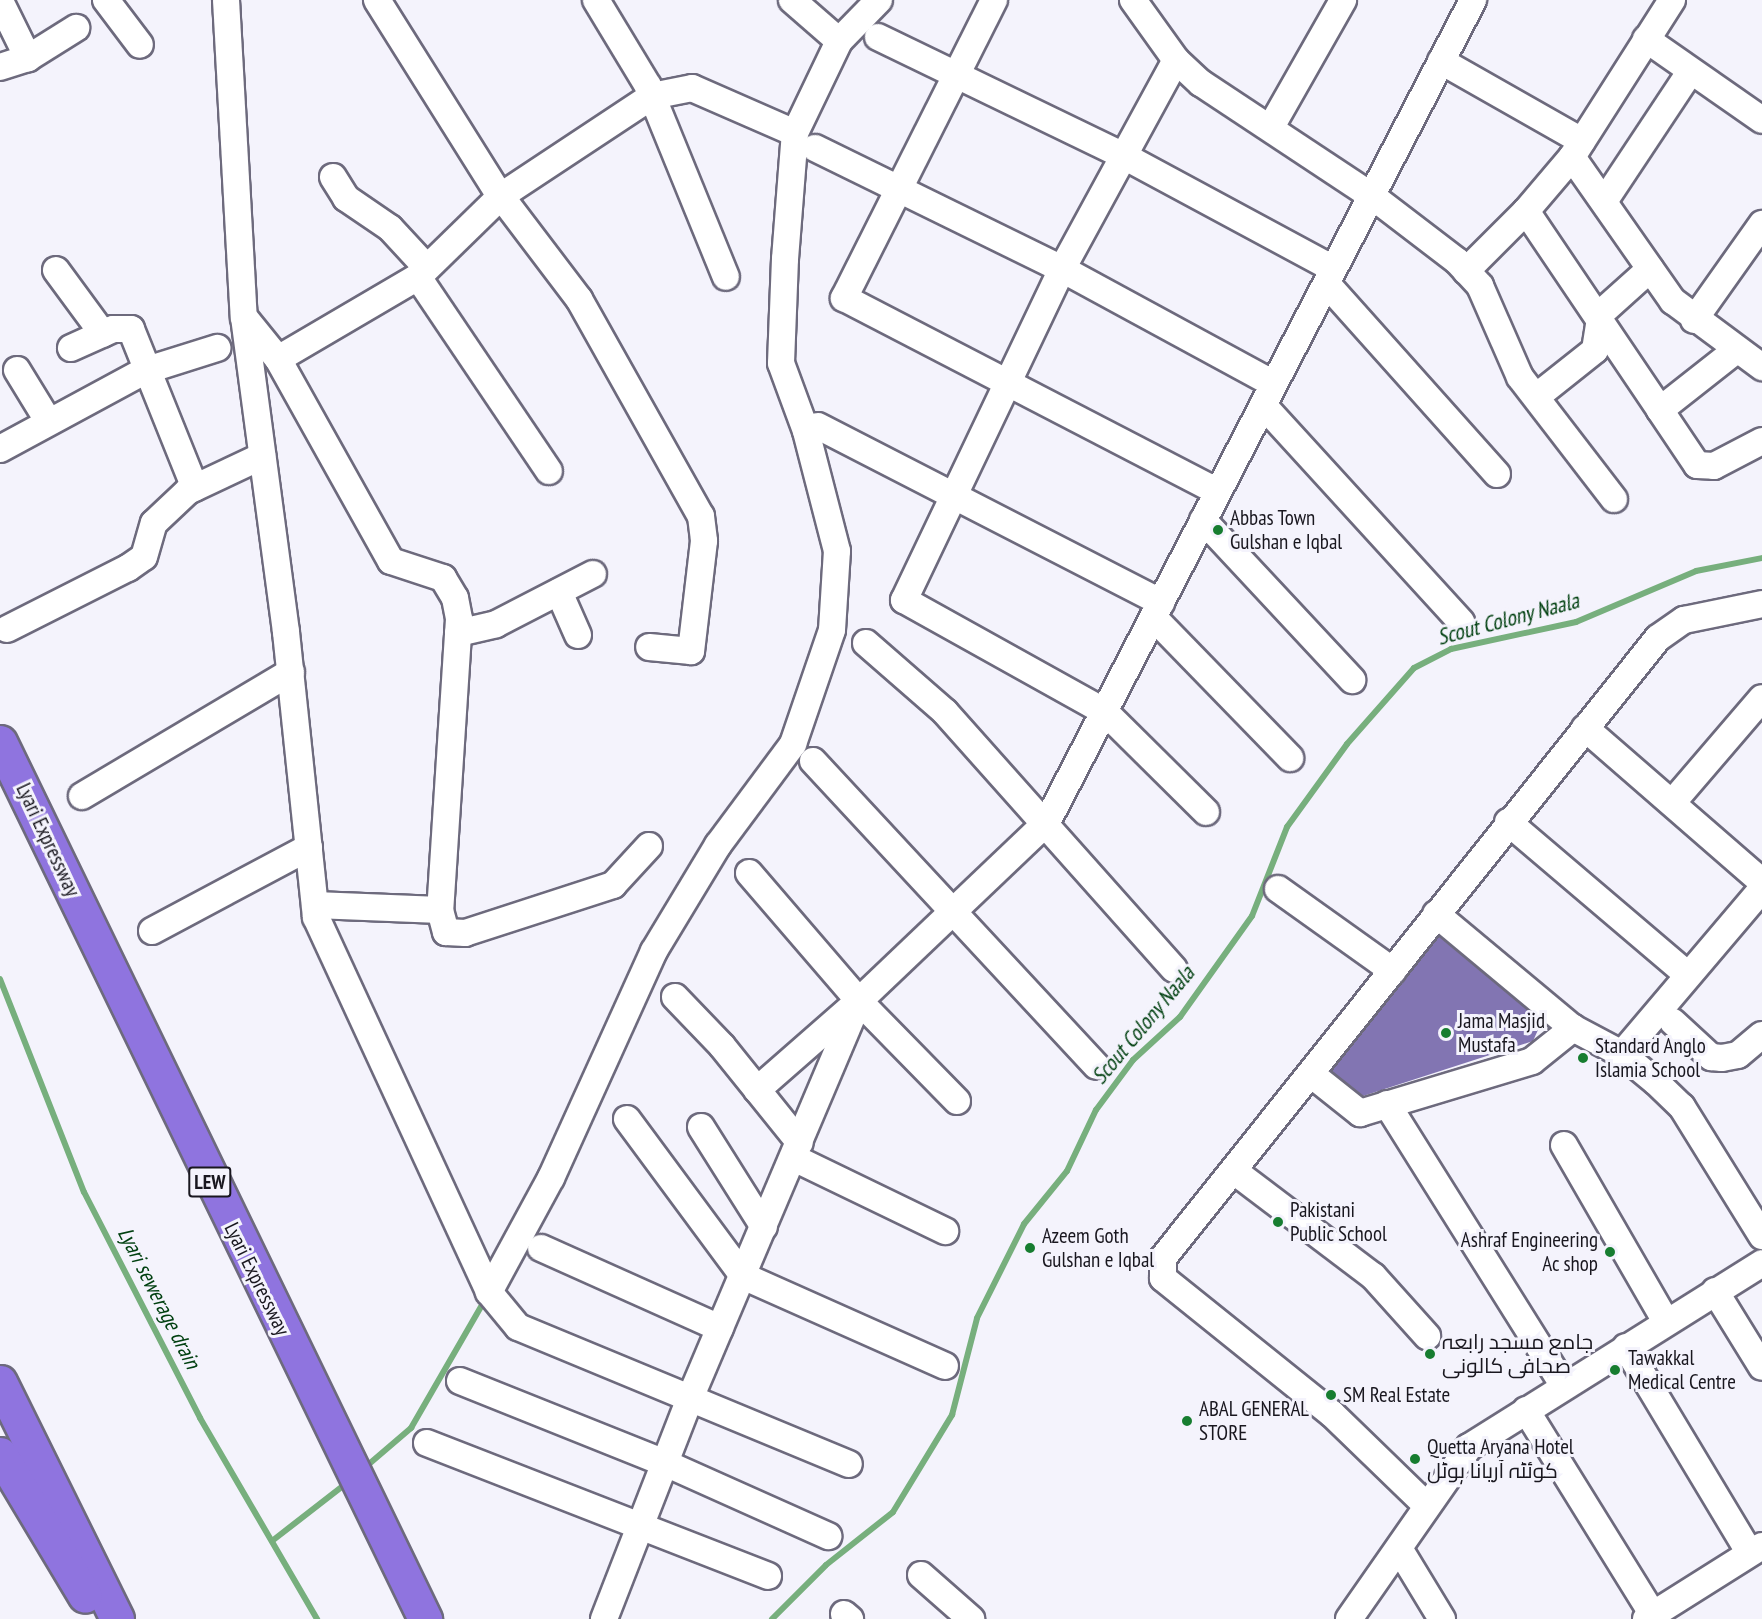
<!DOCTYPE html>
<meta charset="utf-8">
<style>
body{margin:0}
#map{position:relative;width:1762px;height:1619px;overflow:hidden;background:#f4f3fc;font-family:"PT Sans Narrow",Cairo,sans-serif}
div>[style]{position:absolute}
.stream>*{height:6px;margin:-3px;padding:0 3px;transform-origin:3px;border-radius:3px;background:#77af7d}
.building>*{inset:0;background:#8275b2}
.roads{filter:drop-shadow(2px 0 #6d6a7d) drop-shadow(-2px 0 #6d6a7d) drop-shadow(0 2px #6d6a7d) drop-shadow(0 -2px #6d6a7d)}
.minor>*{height:26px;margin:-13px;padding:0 13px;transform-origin:13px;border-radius:13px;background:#fff}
.highway>*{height:33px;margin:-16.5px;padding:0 16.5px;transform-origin:16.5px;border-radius:16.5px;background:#8f74df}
.dots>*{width:16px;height:16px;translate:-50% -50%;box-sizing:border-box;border:3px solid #f4f3fc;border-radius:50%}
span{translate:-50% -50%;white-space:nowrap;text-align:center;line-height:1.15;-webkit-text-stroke:6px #f4f3fc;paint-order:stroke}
.shield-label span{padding:2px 4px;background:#f4f3fc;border:2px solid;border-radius:4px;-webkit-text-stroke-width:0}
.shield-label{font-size:20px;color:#19171f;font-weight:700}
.poi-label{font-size:21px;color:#19171f}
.left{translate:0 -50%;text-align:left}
.right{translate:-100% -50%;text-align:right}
.street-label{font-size:21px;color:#19171f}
.water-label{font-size:22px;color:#004010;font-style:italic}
</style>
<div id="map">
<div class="stream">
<i style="left:0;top:979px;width:229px;rotate:68.5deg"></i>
<i style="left:84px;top:1192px;width:254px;rotate:62.8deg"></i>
<i style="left:200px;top:1418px;width:233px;rotate:59.8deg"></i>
<i style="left:362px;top:1470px;width:65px;rotate:-40.6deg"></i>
<i style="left:411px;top:1428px;width:150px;rotate:-60deg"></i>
<i style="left:272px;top:1541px;width:96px;rotate:-37.8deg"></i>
<i style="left:772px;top:1619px;width:76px;rotate:-45deg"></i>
<i style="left:826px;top:1565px;width:85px;rotate:-38.3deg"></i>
<i style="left:893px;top:1512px;width:114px;rotate:-58.7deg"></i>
<i style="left:952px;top:1415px;width:100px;rotate:-75.5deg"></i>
<i style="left:977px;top:1318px;width:105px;rotate:-63.4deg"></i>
<i style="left:1024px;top:1224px;width:68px;rotate:-50.9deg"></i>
<i style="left:1067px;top:1171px;width:68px;rotate:-64.6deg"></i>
<i style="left:1096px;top:1110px;width:62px;rotate:-53.5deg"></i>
<i style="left:1133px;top:1060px;width:64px;rotate:-42.5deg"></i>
<i style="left:1180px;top:1017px;width:124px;rotate:-54.5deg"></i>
<i style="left:1252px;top:916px;width:96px;rotate:-68.5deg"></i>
<i style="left:1287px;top:827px;width:102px;rotate:-54.1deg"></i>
<i style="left:1347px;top:744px;width:101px;rotate:-48.6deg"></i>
<i style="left:1414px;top:668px;width:42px;rotate:-27.2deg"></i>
<i style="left:1451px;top:649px;width:128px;rotate:-12.2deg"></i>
<i style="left:1576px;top:622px;width:130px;rotate:-23deg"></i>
<i style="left:1696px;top:571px;width:67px;rotate:-11.1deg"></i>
</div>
<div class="building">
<i style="clip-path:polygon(1439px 936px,1542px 1021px,1533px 1041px,1363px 1096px,1331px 1071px)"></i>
</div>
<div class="roads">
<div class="minor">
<i style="left:106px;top:0;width:56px;rotate:52.9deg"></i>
<i style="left:226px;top:0;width:318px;rotate:86.8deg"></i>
<i style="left:244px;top:317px;width:318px;rotate:82.4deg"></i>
<i style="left:286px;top:632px;width:287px;rotate:84deg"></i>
<i style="left:316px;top:917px;width:413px;rotate:65.2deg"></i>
<i style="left:489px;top:1292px;width:45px;rotate:50.4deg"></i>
<i style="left:518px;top:1327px;width:358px;rotate:22.5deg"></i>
<i style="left:377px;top:0;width:226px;rotate:57.9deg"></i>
<i style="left:497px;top:191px;width:136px;rotate:52.8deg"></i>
<i style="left:579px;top:299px;width:249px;rotate:60.7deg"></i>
<i style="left:701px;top:516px;width:25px;rotate:83deg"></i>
<i style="left:704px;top:541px;width:111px;rotate:96.7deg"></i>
<i style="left:691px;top:651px;width:42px;rotate:-174.6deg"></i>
<i style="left:596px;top:0;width:100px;rotate:58.8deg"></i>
<i style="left:648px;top:86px;width:206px;rotate:67.8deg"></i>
<i style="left:792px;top:0;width:62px;rotate:41.1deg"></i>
<i style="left:994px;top:0;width:334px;rotate:116.7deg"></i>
<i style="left:844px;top:298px;width:420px;rotate:27.4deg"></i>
<i style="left:1133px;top:0;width:74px;rotate:54.4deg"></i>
<i style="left:1176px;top:60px;width:34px;rotate:43deg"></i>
<i style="left:1201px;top:83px;width:205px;rotate:33.5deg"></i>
<i style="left:1372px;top:196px;width:107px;rotate:37.4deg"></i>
<i style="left:1457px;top:261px;width:34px;rotate:47deg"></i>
<i style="left:1480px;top:286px;width:99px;rotate:66.3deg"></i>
<i style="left:1520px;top:377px;width:154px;rotate:52.4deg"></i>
<i style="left:1672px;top:0;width:186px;rotate:122.5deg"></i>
<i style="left:1572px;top:157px;width:176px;rotate:55deg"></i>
<i style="left:1673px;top:301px;width:111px;rotate:36.6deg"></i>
<i style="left:0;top:1px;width:64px;rotate:63.8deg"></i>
<i style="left:878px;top:37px;width:271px;rotate:25.8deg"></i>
<i style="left:1122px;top:155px;width:238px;rotate:28.3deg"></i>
<i style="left:1646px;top:39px;width:141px;rotate:34.9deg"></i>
<i style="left:1176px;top:60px;width:238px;rotate:118.6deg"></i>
<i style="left:1062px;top:269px;width:367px;rotate:115.5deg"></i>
<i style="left:904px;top:600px;width:230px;rotate:29.1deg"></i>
<i style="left:1105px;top:712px;width:142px;rotate:44.7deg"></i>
<i style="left:1441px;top:61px;width:162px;rotate:29.6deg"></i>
<i style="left:0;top:67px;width:29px;rotate:-18deg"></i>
<i style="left:28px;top:58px;width:57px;rotate:-32deg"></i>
<i style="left:1271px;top:127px;width:146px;rotate:-60.4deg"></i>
<i style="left:815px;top:148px;width:275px;rotate:26.1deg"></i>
<i style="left:1062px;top:269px;width:239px;rotate:28.5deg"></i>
<i style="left:1572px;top:157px;width:71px;rotate:130.4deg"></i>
<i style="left:1526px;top:211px;width:240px;rotate:56deg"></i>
<i style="left:1660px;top:410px;width:95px;rotate:-38.2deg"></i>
<i style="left:333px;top:177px;width:25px;rotate:58deg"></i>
<i style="left:346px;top:198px;width:53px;rotate:34.3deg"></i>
<i style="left:390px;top:228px;width:54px;rotate:47.2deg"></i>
<i style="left:1605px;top:200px;width:154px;rotate:-56.4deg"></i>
<i style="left:56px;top:270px;width:79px;rotate:53.7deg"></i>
<i style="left:1466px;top:271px;width:85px;rotate:-45deg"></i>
<i style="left:418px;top:277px;width:234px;rotate:56deg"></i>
<i style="left:1327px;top:284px;width:255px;rotate:48.2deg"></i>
<i style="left:244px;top:317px;width:54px;rotate:51deg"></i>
<i style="left:278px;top:359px;width:231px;rotate:60.8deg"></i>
<i style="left:391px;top:561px;width:55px;rotate:18.1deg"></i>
<i style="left:443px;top:578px;width:23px;rotate:59deg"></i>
<i style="left:455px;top:598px;width:21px;rotate:79deg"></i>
<i style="left:459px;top:619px;width:292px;rotate:93.7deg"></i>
<i style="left:440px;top:910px;width:23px;rotate:75deg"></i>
<i style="left:446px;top:932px;width:19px;rotate:3deg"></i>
<i style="left:465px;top:933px;width:156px;rotate:-18deg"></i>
<i style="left:613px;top:885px;width:53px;rotate:-47.3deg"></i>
<i style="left:1694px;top:320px;width:118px;rotate:-54.7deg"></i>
<i style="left:71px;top:348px;width:46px;rotate:-24.3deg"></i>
<i style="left:113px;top:329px;width:18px"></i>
<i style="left:131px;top:329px;width:171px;rotate:68.1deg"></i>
<i style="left:278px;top:359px;width:162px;rotate:-30.4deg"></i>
<i style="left:418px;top:277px;width:116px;rotate:-44.3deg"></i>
<i style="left:501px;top:196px;width:181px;rotate:-33.5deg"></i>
<i style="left:652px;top:96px;width:41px;rotate:-11.3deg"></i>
<i style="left:692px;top:88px;width:112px;rotate:23.6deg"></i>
<i style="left:17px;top:370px;width:57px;rotate:58.5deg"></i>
<i style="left:1536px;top:397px;width:75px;rotate:-38.5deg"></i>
<i style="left:1595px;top:350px;width:37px;rotate:-81deg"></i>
<i style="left:1601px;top:313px;width:66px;rotate:-41.9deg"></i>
<i style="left:1263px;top:405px;width:294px;rotate:47.6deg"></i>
<i style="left:1660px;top:410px;width:66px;rotate:56.1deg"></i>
<i style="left:1697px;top:465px;width:17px;rotate:3deg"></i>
<i style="left:1714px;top:466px;width:54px;rotate:-27.5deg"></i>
<i style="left:818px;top:426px;width:386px;rotate:27.2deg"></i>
<i style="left:0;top:449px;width:164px;rotate:-28.4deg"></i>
<i style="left:144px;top:371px;width:77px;rotate:-17.5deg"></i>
<i style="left:1203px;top:520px;width:219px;rotate:47deg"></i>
<i style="left:559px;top:592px;width:47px;rotate:66.2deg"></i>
<i style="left:1155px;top:619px;width:194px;rotate:45.8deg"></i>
<i style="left:7px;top:629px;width:136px;rotate:-26.8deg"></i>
<i style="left:128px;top:568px;width:19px;rotate:-35deg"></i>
<i style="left:144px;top:557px;width:35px;rotate:-74deg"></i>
<i style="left:154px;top:523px;width:47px;rotate:-43.3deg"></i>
<i style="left:188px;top:491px;width:82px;rotate:-25.3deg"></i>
<i style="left:458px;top:633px;width:39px;rotate:-13deg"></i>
<i style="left:496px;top:624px;width:109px;rotate:-27.3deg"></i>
<i style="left:866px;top:643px;width:105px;rotate:41.1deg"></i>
<i style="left:945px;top:712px;width:344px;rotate:48.3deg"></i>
<i style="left:1585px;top:728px;width:235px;rotate:41deg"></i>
<i style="left:813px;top:761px;width:416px;rotate:47.1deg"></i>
<i style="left:82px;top:796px;width:243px;rotate:-30.7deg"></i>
<i style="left:1672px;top:803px;width:138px;rotate:-49.4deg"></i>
<i style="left:1508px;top:822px;width:236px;rotate:40.4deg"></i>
<i style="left:749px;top:873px;width:169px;rotate:49.3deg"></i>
<i style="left:859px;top:1001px;width:140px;rotate:45.6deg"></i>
<i style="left:1278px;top:889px;width:141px;rotate:35.5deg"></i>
<i style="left:315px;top:905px;width:125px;rotate:2.3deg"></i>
<i style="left:1436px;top:914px;width:178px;rotate:39.8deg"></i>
<i style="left:1573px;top:1028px;width:55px;rotate:28deg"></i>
<i style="left:1622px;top:1054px;width:44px;rotate:39.5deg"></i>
<i style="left:1656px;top:1082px;width:36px;rotate:44deg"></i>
<i style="left:1682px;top:1107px;width:152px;rotate:58.2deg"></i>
<i style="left:152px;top:931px;width:178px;rotate:-28.1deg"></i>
<i style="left:675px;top:997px;width:68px;rotate:46.2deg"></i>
<i style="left:722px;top:1046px;width:124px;rotate:51.2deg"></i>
<i style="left:1673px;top:1022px;width:52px;rotate:42.6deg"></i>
<i style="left:1711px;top:1057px;width:11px;rotate:5deg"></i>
<i style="left:1722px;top:1058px;width:16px;rotate:-11deg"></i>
<i style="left:1738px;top:1055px;width:31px;rotate:-40deg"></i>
<i style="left:1622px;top:1054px;width:216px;rotate:-49.7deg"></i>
<i style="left:1311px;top:1074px;width:63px;rotate:38.5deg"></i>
<i style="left:1360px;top:1113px;width:180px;rotate:-16.8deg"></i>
<i style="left:1532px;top:1061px;width:53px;rotate:-38.8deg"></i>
<i style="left:757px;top:1090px;width:129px;rotate:-41.2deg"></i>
<i style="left:1387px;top:1104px;width:333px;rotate:57.9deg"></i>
<i style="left:627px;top:1119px;width:195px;rotate:53.5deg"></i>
<i style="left:743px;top:1276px;width:221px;rotate:24deg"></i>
<i style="left:701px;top:1127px;width:118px;rotate:57.8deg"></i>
<i style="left:1564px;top:1145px;width:204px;rotate:60deg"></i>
<i style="left:794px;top:1158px;width:168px;rotate:25.8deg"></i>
<i style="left:1234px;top:1171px;width:174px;rotate:37.1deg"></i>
<i style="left:1373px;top:1276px;width:81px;rotate:48deg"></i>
<i style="left:541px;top:1248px;width:196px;rotate:24.1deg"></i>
<i style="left:1715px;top:1291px;width:89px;rotate:58.3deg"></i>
<i style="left:489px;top:1292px;width:130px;rotate:-61.5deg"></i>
<i style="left:551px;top:1178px;width:249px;rotate:-65.6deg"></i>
<i style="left:654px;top:951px;width:124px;rotate:-58.9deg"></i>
<i style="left:718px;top:845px;width:126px;rotate:-53.4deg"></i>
<i style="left:793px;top:744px;width:120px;rotate:-71.1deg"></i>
<i style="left:832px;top:630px;width:79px;rotate:-86.4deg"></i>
<i style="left:837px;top:551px;width:124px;rotate:-104.5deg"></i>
<i style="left:806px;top:431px;width:72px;rotate:-110.2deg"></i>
<i style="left:781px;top:363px;width:104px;rotate:-87.8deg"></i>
<i style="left:785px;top:259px;width:126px;rotate:-85.5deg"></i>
<i style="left:795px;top:133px;width:102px;rotate:-64.4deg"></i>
<i style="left:839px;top:41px;width:57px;rotate:-45.7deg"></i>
<i style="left:1626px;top:1347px;width:240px;rotate:59deg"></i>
<i style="left:460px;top:1381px;width:221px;rotate:21.8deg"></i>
<i style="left:665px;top:1463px;width:179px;rotate:24.1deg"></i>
<i style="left:1526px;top:1410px;width:241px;rotate:58.2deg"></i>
<i style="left:427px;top:1443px;width:366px;rotate:21.3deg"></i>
<i style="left:1426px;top:1505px;width:131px;rotate:-135.9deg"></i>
<i style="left:1332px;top:1414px;width:217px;rotate:-141.2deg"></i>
<i style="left:1163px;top:1278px;width:20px;rotate:-90deg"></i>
<i style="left:1163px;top:1258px;width:793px;rotate:-51.4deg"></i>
<i style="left:1658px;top:638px;width:32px;rotate:-35deg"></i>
<i style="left:1684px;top:620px;width:80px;rotate:-11.6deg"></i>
<i style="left:1400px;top:1550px;width:81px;rotate:58.7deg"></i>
<i style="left:921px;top:1575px;width:67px;rotate:41.3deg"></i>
<i style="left:844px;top:1614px;width:8px;rotate:40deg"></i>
<i style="left:604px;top:1619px;width:239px;rotate:-68.7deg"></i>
<i style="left:691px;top:1396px;width:429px;rotate:-67deg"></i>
<i style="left:859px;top:1001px;width:260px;rotate:-43.6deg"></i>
<i style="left:1047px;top:822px;width:926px;rotate:-62.6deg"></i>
<i style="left:1349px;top:1619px;width:210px;rotate:-55.1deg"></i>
<i style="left:1469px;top:1447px;width:346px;rotate:-32.1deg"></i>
<i style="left:1646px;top:1619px;width:137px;rotate:-32.2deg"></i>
</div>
<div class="highway">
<i style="left:0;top:742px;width:975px;rotate:64.14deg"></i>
<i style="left:0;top:1382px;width:264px;rotate:63.7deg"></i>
<i style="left:0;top:1454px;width:165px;rotate:59.1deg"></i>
</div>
</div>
<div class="dots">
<i style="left:1218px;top:530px;background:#177d30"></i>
<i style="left:1446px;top:1033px;background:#177d30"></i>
<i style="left:1583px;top:1058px;background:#177d30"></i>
<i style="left:1278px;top:1222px;background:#177d30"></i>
<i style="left:1030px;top:1248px;background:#177d30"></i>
<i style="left:1610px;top:1252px;background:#177d30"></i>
<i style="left:1430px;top:1354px;background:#177d30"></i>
<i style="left:1615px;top:1370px;background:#177d30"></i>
<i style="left:1331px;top:1395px;background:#177d30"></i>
<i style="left:1187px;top:1421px;background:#177d30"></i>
<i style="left:1415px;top:1459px;background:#177d30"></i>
</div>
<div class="shield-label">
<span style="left:210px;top:1182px">LEW</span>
</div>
<div class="poi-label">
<span class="left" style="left:1230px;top:530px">Abbas Town<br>Gulshan e Iqbal</span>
<span class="left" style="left:1458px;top:1033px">Jama Masjid<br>Mustafa</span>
<span class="left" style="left:1595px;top:1058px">Standard Anglo<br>Islamia School</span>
<span class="left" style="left:1290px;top:1222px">Pakistani<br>Public School</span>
<span class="left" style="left:1042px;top:1248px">Azeem Goth<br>Gulshan e Iqbal</span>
<span class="right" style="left:1598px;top:1252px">Ashraf Engineering<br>Ac shop</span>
<span class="left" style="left:1442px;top:1354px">جامع مسجد رابعہ<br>صحافی کالونی</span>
<span class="left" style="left:1628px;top:1370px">Tawakkal<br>Medical Centre</span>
<span class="left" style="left:1343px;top:1395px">SM Real Estate</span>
<span class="left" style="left:1199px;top:1421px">ABAL GENERAL<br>STORE</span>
<span class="left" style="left:1427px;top:1459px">Quetta Aryana Hotel<br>کوئٹہ آریانا ہوٹل</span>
</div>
<div class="street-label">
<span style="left:48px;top:840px;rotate:65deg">Lyari Expressway</span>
<span style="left:257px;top:1279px;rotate:64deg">Lyari Expressway</span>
</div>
<div class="water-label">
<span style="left:1508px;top:619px;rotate:-15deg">Scout Colony Naala</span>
<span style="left:1143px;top:1025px;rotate:-50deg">Scout Colony Naala</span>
<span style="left:159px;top:1298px;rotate:63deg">Lyari sewerage drain</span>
</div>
</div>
